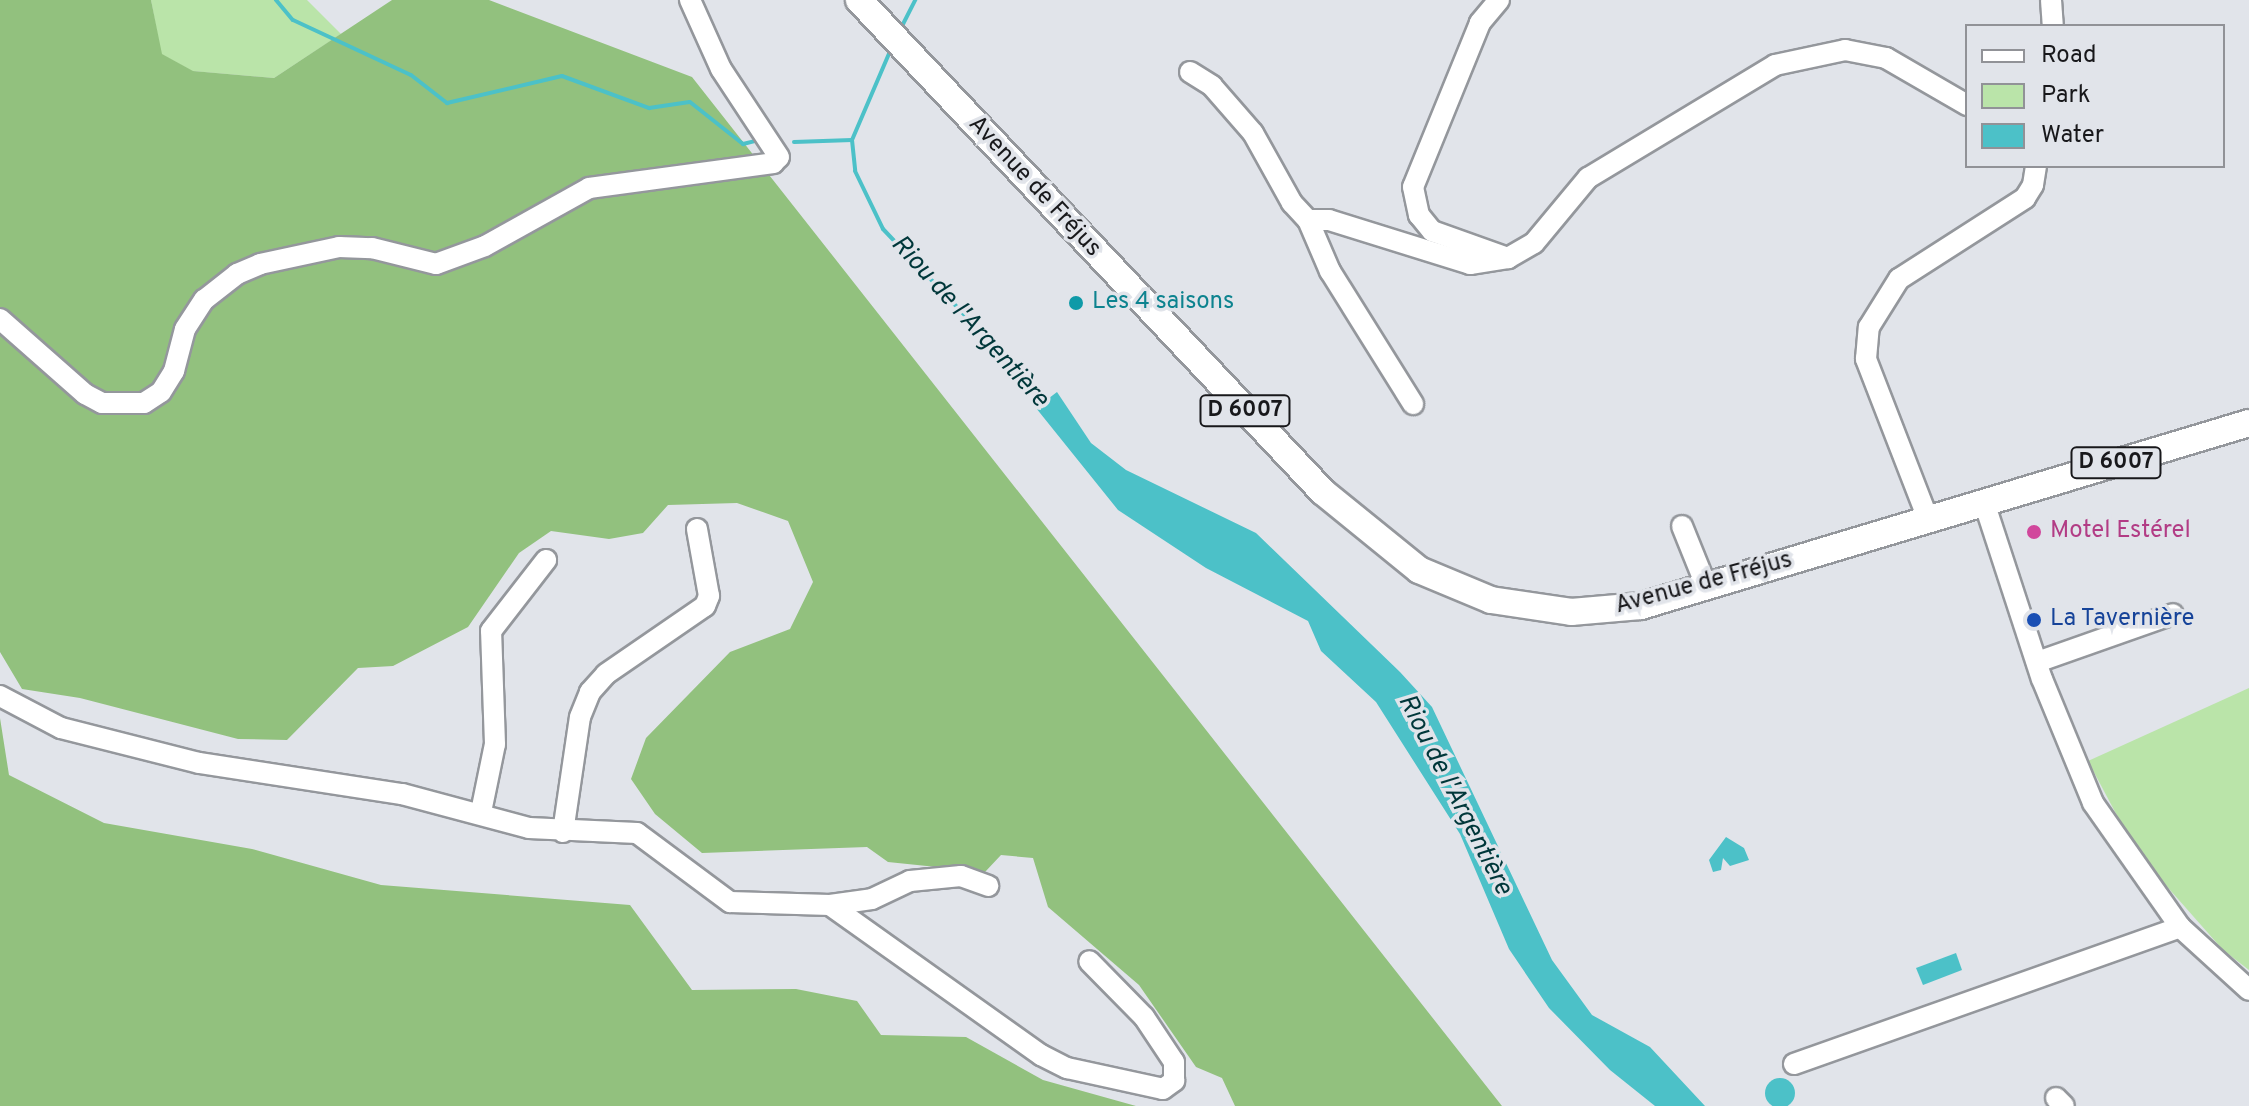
<!DOCTYPE html>
<meta charset="utf-8">
<style>
body{margin:0}
#map{position:relative;width:2249px;height:1106px;overflow:hidden;background:#e1e4ea;font-family:Overpass,sans-serif}
div>[style]{position:absolute}
.green>*{inset:0;background:#bae4a9}
.forest>*{inset:0;background:#92c17e}
.water>*{inset:0;background:#4cc1c8}
.round{border-radius:50%}
.stream>*{height:4px;margin:-2px;padding:0 2px;transform-origin:2px;border-radius:2px;background:#4cc1c8}
.roads{filter:drop-shadow(2px 0 #94979c) drop-shadow(-2px 0 #94979c) drop-shadow(0 2px #94979c) drop-shadow(0 -2px #94979c)}
.minor>*{height:20px;margin:-10px;padding:0 10px;transform-origin:10px;border-radius:10px;background:#fff}
.major>*{height:26px;margin:-13px;padding:0 13px;transform-origin:13px;border-radius:13px;background:#fff}
.dots>*{width:22px;height:22px;translate:-50% -50%;box-sizing:border-box;border:4px solid #e1e4ea;border-radius:50%}
span{translate:-50% -50%;white-space:nowrap;text-align:center;line-height:1.15;-webkit-text-stroke:7px #e1e4ea;paint-order:stroke}
.shield-label span{padding:2px 6px;background:#e1e4ea;border:2px solid;border-radius:6px;-webkit-text-stroke-width:0}
.shield-label{font-size:22px;color:#18181b;font-weight:700}
.street-label{font-size:24px;color:#18181b}
.culture-label{font-size:24px;color:#0d838f}
.left{translate:0 -50%;text-align:left}
.hotel-label{font-size:24px;color:#b23c85}
.transit-label{font-size:24px;color:#164399}
.water-label{font-size:26px;color:#00373a;font-style:italic}
.legend{position:absolute;left:1965px;top:24px;width:260px;height:144px;box-sizing:border-box;background:#e1e4ea;border:2px solid #919297;margin:0;padding:10px 14px;list-style:none;font-size:24px;color:#18181b}
.legend li{display:flex;align-items:center;gap:16px;height:40px}
.legend b{width:40px;border:2px solid #919297}
</style>
<div id="map">
<div class="green">
<i style="clip-path:polygon(151px 0,307px 0,341px 34px,274px 78px,192px 71px,161px 54px)"></i>
<i style="clip-path:polygon(2249px 688px,2249px 970px,2223px 950px,2163px 882px,2122px 825px,2088px 761px)"></i>
</div>
<div class="forest">
<i style="clip-path:polygon(0 0,151px 0,162px 54px,193px 71px,274px 78px,392px 0,489px 0,692px 77px,1502px 1106px,1235px 1106px,1222px 1078px,1196px 1067px,1139px 985px,1048px 907px,1033px 858px,1001px 855px,985px 872px,888px 862px,867px 847px,702px 853px,655px 814px,631px 779px,646px 738px,730px 652px,790px 629px,813px 582px,788px 521px,737px 503px,668px 505px,643px 533px,609px 539px,551px 531px,519px 553px,468px 627px,393px 666px,358px 668px,287px 740px,238px 739px,80px 698px,22px 689px,0 652px)"></i>
<i style="clip-path:polygon(0 718px,9px 775px,104px 823px,252px 849px,381px 885px,630px 905px,692px 990px,796px 989px,857px 1001px,881px 1035px,966px 1037px,1043px 1080px,1136px 1106px,0 1106px)"></i>
</div>
<div class="water">
<i style="clip-path:polygon(1057px 392px,1091px 443px,1126px 470px,1256px 533px,1400px 672px,1432px 707px,1552px 960px,1592px 1015px,1650px 1047px,1705px 1106px,1655px 1106px,1610px 1070px,1549px 1008px,1509px 949px,1460px 834px,1376px 702px,1321px 651px,1308px 621px,1206px 568px,1118px 510px,1036px 408px)"></i>
<i style="clip-path:polygon(1726px 837px,1744px 848px,1749px 860px,1730px 866px,1723px 858px,1721px 870px,1713px 872px,1709px 860px)"></i>
<i style="clip-path:polygon(1956px 953px,1962px 970px,1923px 985px,1916px 968px)"></i>
<i class="round" style="left:1765px;top:1078px;width:30px;height:30px"></i>
</div>
<div class="stream">
<i style="left:276px;top:0;width:26px;rotate:50deg"></i>
<i style="left:293px;top:20px;width:130px;rotate:25deg"></i>
<i style="left:411px;top:75px;width:46px;rotate:37.9deg"></i>
<i style="left:447px;top:103px;width:118px;rotate:-13.2deg"></i>
<i style="left:562px;top:76px;width:93px;rotate:20.2deg"></i>
<i style="left:649px;top:108px;width:41px;rotate:-8.3deg"></i>
<i style="left:690px;top:102px;width:68px;rotate:38.4deg"></i>
<i style="left:743px;top:144px;width:12px;rotate:-14deg"></i>
<i style="left:900px;top:30px;width:34px;rotate:-63deg"></i>
<i style="left:891px;top:49px;width:99px;rotate:113.2deg"></i>
<i style="left:852px;top:140px;width:31px;rotate:84deg"></i>
<i style="left:855px;top:171px;width:64px;rotate:64.2deg"></i>
<i style="left:883px;top:229px;width:236px;rotate:46.5deg"></i>
<i style="left:794px;top:142px;width:58px;rotate:-2deg"></i>
</div>
<div class="roads">
<div class="minor">
<i style="left:1499px;top:0;width:30px;rotate:130deg"></i>
<i style="left:1480px;top:23px;width:177px;rotate:112.2deg"></i>
<i style="left:1413px;top:187px;width:29px;rotate:78deg"></i>
<i style="left:1419px;top:215px;width:21px;rotate:51deg"></i>
<i style="left:1432px;top:231px;width:81px;rotate:19.6deg"></i>
<i style="left:2051px;top:0;width:26px;rotate:86deg"></i>
<i style="left:1190px;top:72px;width:26px;rotate:32deg"></i>
<i style="left:1212px;top:86px;width:62px;rotate:48.9deg"></i>
<i style="left:1253px;top:133px;width:80px;rotate:60.9deg"></i>
<i style="left:1292px;top:203px;width:23px;rotate:47deg"></i>
<i style="left:1308px;top:220px;width:21px"></i>
<i style="left:1329px;top:220px;width:148px;rotate:17.3deg"></i>
<i style="left:1470px;top:264px;width:38px;rotate:-9deg"></i>
<i style="left:1508px;top:258px;width:30px;rotate:-30deg"></i>
<i style="left:1534px;top:243px;width:85px;rotate:-50.3deg"></i>
<i style="left:1588px;top:178px;width:218px;rotate:-31.1deg"></i>
<i style="left:1775px;top:65px;width:72px;rotate:-12.1deg"></i>
<i style="left:1845px;top:50px;width:42px;rotate:11deg"></i>
<i style="left:1886px;top:58px;width:94px;rotate:30.1deg"></i>
<i style="left:1308px;top:220px;width:56px;rotate:66.7deg"></i>
<i style="left:1330px;top:271px;width:157px;rotate:58deg"></i>
<i style="left:0;top:319px;width:113px;rotate:41.4deg"></i>
<i style="left:85px;top:394px;width:19px;rotate:28deg"></i>
<i style="left:102px;top:403px;width:42px"></i>
<i style="left:144px;top:403px;width:20px;rotate:-33deg"></i>
<i style="left:161px;top:392px;width:25px;rotate:-58deg"></i>
<i style="left:174px;top:371px;width:43px;rotate:-75.3deg"></i>
<i style="left:185px;top:329px;width:35px;rotate:-57deg"></i>
<i style="left:204px;top:300px;width:42px;rotate:-38.2deg"></i>
<i style="left:237px;top:274px;width:25px;rotate:-23deg"></i>
<i style="left:260px;top:264px;width:81px;rotate:-12.1deg"></i>
<i style="left:339px;top:247px;width:33px;rotate:2deg"></i>
<i style="left:372px;top:248px;width:66px;rotate:14deg"></i>
<i style="left:436px;top:264px;width:52px;rotate:-20.2deg"></i>
<i style="left:485px;top:246px;width:119px;rotate:-29.1deg"></i>
<i style="left:589px;top:188px;width:186px;rotate:-7.7deg"></i>
<i style="left:773px;top:163px;width:8px;rotate:-45deg"></i>
<i style="left:779px;top:157px;width:105px;rotate:-123.4deg"></i>
<i style="left:721px;top:69px;width:76px;rotate:-114.2deg"></i>
<i style="left:1984px;top:502px;width:186px;rotate:71.9deg"></i>
<i style="left:2042px;top:679px;width:134px;rotate:67.6deg"></i>
<i style="left:2093px;top:803px;width:151px;rotate:54.9deg"></i>
<i style="left:2180px;top:927px;width:93px;rotate:42.4deg"></i>
<i style="left:1928px;top:519px;width:172px;rotate:-111.2deg"></i>
<i style="left:1866px;top:359px;width:32px;rotate:-85deg"></i>
<i style="left:1869px;top:327px;width:57px;rotate:-58deg"></i>
<i style="left:1899px;top:279px;width:150px;rotate:-32.7deg"></i>
<i style="left:2025px;top:198px;width:15px;rotate:-58deg"></i>
<i style="left:2033px;top:185px;width:19px;rotate:-81deg"></i>
<i style="left:1682px;top:526px;width:67px;rotate:68deg"></i>
<i style="left:2037px;top:662px;width:144px;rotate:-19.4deg"></i>
<i style="left:0;top:696px;width:69px;rotate:27.7deg"></i>
<i style="left:61px;top:728px;width:142px;rotate:14.2deg"></i>
<i style="left:199px;top:763px;width:205px;rotate:8.7deg"></i>
<i style="left:402px;top:794px;width:131px;rotate:15deg"></i>
<i style="left:529px;top:828px;width:108px;rotate:2.7deg"></i>
<i style="left:637px;top:833px;width:116px;rotate:36.6deg"></i>
<i style="left:730px;top:902px;width:100px;rotate:1.7deg"></i>
<i style="left:830px;top:905px;width:42px;rotate:-8.1deg"></i>
<i style="left:872px;top:899px;width:42px;rotate:-25.3deg"></i>
<i style="left:910px;top:881px;width:51px;rotate:-5.6deg"></i>
<i style="left:961px;top:876px;width:29px;rotate:20deg"></i>
<i style="left:481px;top:812px;width:69px;rotate:-78.4deg"></i>
<i style="left:495px;top:744px;width:113px;rotate:-92deg"></i>
<i style="left:491px;top:631px;width:90px;rotate:-52.2deg"></i>
<i style="left:563px;top:832px;width:116px;rotate:-81.6deg"></i>
<i style="left:580px;top:717px;width:27px;rotate:-68deg"></i>
<i style="left:590px;top:692px;width:24px;rotate:-48deg"></i>
<i style="left:606px;top:674px;width:120px;rotate:-34.5deg"></i>
<i style="left:705px;top:606px;width:11px;rotate:-68deg"></i>
<i style="left:709px;top:596px;width:68px;rotate:-100.2deg"></i>
<i style="left:830px;top:905px;width:259px;rotate:35.4deg"></i>
<i style="left:1041px;top:1055px;width:29px;rotate:27deg"></i>
<i style="left:1067px;top:1068px;width:98px;rotate:12.3deg"></i>
<i style="left:1163px;top:1089px;width:14px;rotate:-36deg"></i>
<i style="left:1174px;top:1081px;width:19px;rotate:-90deg"></i>
<i style="left:1174px;top:1062px;width:54px;rotate:-123.7deg"></i>
<i style="left:1144px;top:1017px;width:78px;rotate:-134.5deg"></i>
<i style="left:1794px;top:1064px;width:410px;rotate:-19.5deg"></i>
<i style="left:2056px;top:1098px;width:11px;rotate:45deg"></i>
</div>
<div class="major">
<i style="left:859px;top:0;width:676px;rotate:46.68deg"></i>
<i style="left:1323px;top:492px;width:124px;rotate:39.1deg"></i>
<i style="left:1419px;top:570px;width:78px;rotate:22.6deg"></i>
<i style="left:1491px;top:600px;width:81px;rotate:8.5deg"></i>
<i style="left:1571px;top:612px;width:70px;rotate:-4.9deg"></i>
<i style="left:1641px;top:606px;width:635px;rotate:-16.75deg"></i>
</div>
</div>
<div class="dots">
<i style="left:1076px;top:303px;background:#0f9aa8"></i>
<i style="left:2034px;top:532px;background:#d1479c"></i>
<i style="left:2034px;top:620px;background:#1a4fb4"></i>
</div>
<div class="shield-label">
<span style="left:1245px;top:411px">D 6007</span>
<span style="left:2116px;top:463px">D 6007</span>
</div>
<div class="street-label">
<span style="left:1034px;top:187px;rotate:47deg">Avenue de Fréjus</span>
<span style="left:1704px;top:584px;rotate:-15deg">Avenue de Fréjus</span>
</div>
<div class="culture-label">
<span class="left" style="left:1092px;top:303px">Les 4 saisons</span>
</div>
<div class="hotel-label">
<span class="left" style="left:2050px;top:532px">Motel Estérel</span>
</div>
<div class="transit-label">
<span class="left" style="left:2050px;top:620px">La Tavernière</span>
</div>
<div class="water-label">
<span style="left:969px;top:322px;rotate:48deg">Riou de l'Argentière</span>
<span style="left:1454px;top:795px;rotate:63deg">Riou de l'Argentière</span>
</div>
<ul class="legend">
<li><b style="height:10px;background:#fff"></b>Road</li>
<li><b style="height:22px;background:#bae4a9"></b>Park</li>
<li><b style="height:22px;background:#4cc1c8"></b>Water</li>
</ul>
</div>
